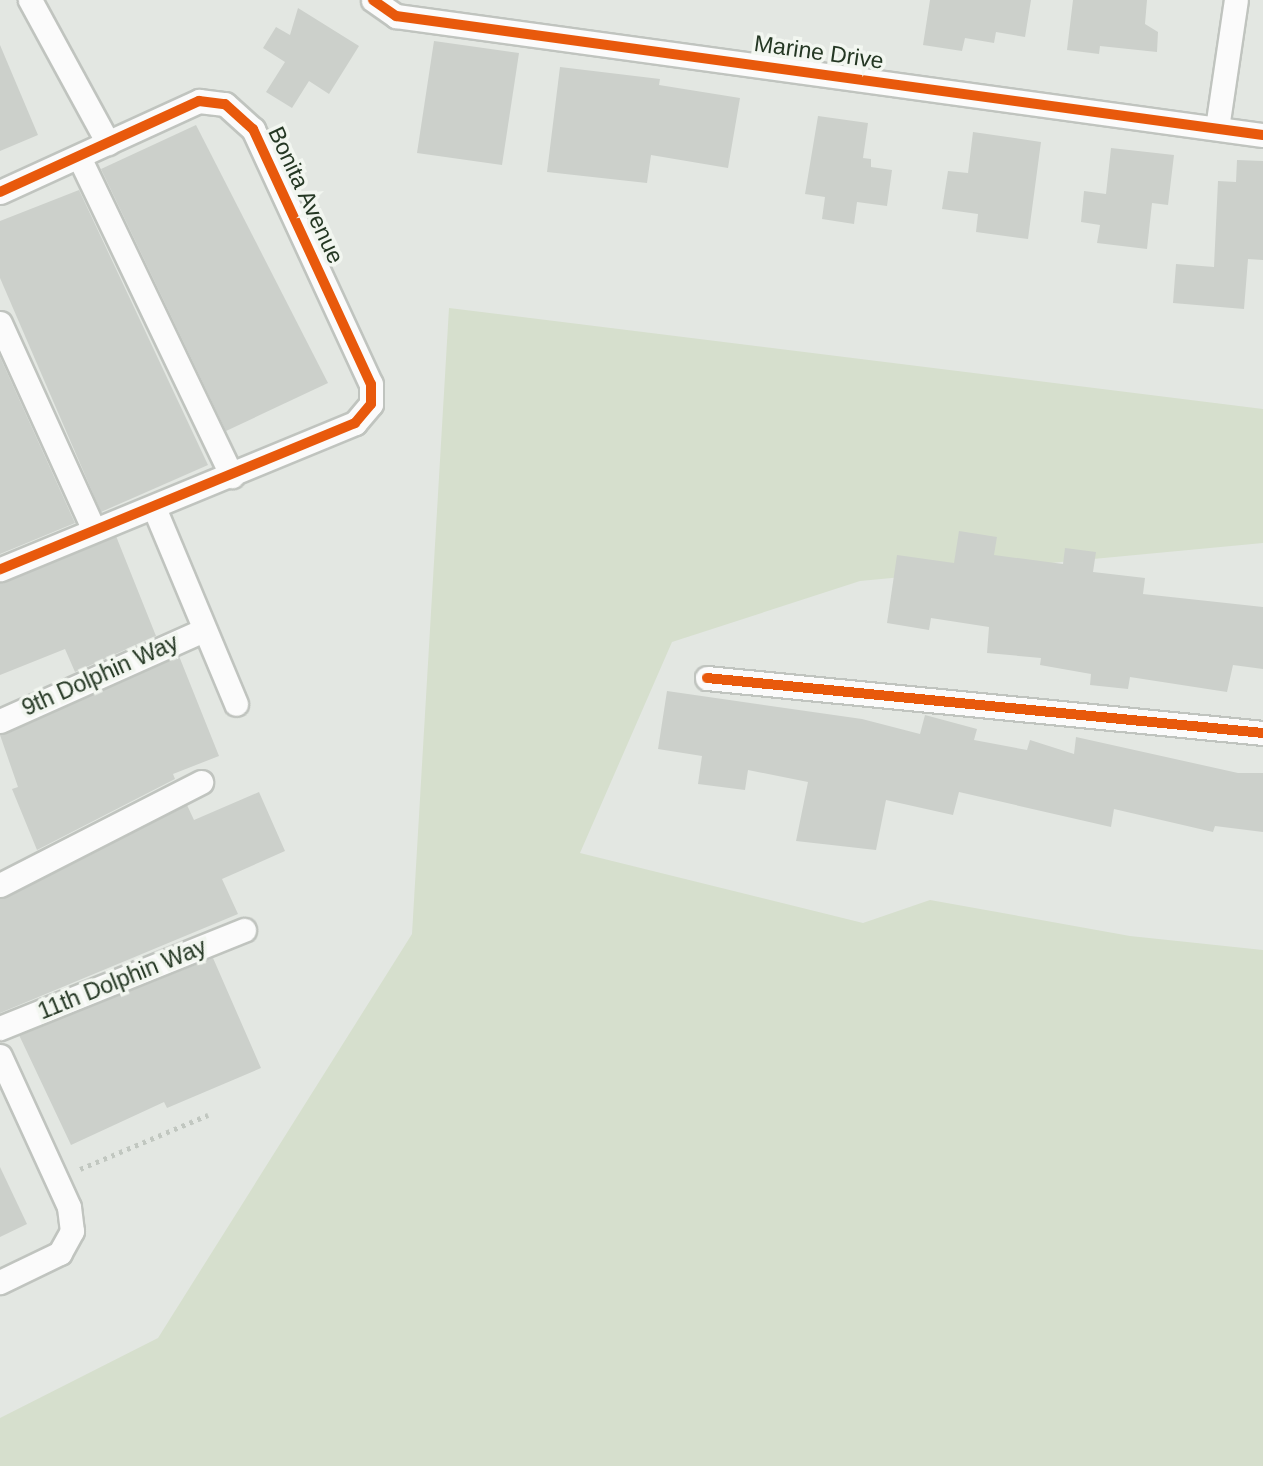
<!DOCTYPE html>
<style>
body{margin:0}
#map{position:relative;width:1263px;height:1466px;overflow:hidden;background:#e3e7e2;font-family:Arial,sans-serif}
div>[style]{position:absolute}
.green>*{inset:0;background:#d6dfcd}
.building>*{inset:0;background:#ccd0cb}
.path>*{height:4.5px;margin-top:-2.25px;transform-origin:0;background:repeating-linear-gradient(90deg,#c1c7c0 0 3.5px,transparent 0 8.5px)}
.roads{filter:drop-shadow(2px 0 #c0c4bf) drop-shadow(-2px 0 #c0c4bf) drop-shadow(0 2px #c0c4bf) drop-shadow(0 -2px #c0c4bf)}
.street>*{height:23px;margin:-11.5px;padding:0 11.5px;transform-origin:11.5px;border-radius:11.5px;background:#fbfbfb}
.cycleway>*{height:10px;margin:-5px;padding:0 5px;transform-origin:5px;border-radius:5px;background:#e8590c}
span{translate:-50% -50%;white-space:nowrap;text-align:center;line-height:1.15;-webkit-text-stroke:7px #f2f6f0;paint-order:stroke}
.street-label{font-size:23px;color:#243723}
</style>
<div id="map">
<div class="green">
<i style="clip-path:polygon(449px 308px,1263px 409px,1263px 543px,860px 581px,672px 642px,580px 853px,863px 923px,930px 900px,1130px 936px,1263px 950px,1263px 1466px,0 1466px,0 1418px,158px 1338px,412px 934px)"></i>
</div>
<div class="building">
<i style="clip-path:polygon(930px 0,1031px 0,1025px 37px,996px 32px,994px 43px,965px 38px,962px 51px,923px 45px)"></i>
<i style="clip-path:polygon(1073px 0,1147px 0,1145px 24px,1158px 32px,1157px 52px,1100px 46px,1099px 54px,1067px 50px)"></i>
<i style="clip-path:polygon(298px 8px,359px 46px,329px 94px,309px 81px,292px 108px,266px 92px,285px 62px,263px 48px,276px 27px,290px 35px)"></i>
<i style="clip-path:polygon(434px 41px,519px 53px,502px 165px,417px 153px)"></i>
<i style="clip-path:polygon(0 45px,38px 135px,0 151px)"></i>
<i style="clip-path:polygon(560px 67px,660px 79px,659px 85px,740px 98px,728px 168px,651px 155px,647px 183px,547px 172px)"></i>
<i style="clip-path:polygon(818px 116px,868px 123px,863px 158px,871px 159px,871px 167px,892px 170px,887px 206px,857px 202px,854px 224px,822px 219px,825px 197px,805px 194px)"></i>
<i style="clip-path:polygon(196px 125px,328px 383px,226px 431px,101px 169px)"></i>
<i style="clip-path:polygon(973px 132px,1041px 142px,1028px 239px,976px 232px,978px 214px,942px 209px,948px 171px,968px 173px)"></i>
<i style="clip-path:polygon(1111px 148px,1174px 155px,1168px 205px,1152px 203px,1147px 249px,1097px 243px,1100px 225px,1081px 222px,1084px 191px,1106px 194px)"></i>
<i style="clip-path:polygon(1237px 160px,1263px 161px,1263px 260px,1248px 259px,1244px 309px,1173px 303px,1176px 264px,1214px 267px,1218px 181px,1236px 182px)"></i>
<i style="clip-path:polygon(79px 190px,208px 465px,101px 512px,0 278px,0 221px)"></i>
<i style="clip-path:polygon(0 357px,75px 523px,0 554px)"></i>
<i style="clip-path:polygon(959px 531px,997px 537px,994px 555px,1063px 564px,1065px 548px,1096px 552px,1093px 572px,1145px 578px,1143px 594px,1263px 607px,1263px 669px,1233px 665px,1227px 692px,1130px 677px,1128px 689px,1090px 685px,1091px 674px,1040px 665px,1041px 658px,987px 653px,989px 627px,931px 618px,929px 630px,887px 623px,897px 555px,954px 563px)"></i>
<i style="clip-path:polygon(116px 536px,156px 636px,75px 672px,65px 649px,0 675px,0 583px)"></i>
<i style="clip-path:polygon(179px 656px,219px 756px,173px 774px,175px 779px,37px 850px,12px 789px,18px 787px,0 735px)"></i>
<i style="clip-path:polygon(667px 691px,862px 719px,920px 734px,925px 715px,977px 729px,974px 740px,1027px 750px,1030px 740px,1074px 754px,1076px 737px,1238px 773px,1263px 773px,1263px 832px,1215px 826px,1213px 832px,1114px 809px,1111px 827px,959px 792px,953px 815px,886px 800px,876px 850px,796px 841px,808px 782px,748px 770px,745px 790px,698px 784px,702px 756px,658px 749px)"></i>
<i style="clip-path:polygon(259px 792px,285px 851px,222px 879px,238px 914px,0 1013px,0 899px,187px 805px,194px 820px)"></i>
<i style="clip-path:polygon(213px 958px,261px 1068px,167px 1108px,164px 1102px,71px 1145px,19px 1035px)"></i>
<i style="clip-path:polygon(0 1167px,27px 1224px,0 1237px)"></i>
</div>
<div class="path">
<i style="left:80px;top:1169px;width:139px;rotate:-22.9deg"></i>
</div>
<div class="roads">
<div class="street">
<i style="left:30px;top:0;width:163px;rotate:61.4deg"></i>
<i style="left:373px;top:0;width:28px;rotate:35deg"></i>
<i style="left:396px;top:16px;width:875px;rotate:7.82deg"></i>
<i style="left:1217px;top:128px;width:129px;rotate:-81.6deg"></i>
<i style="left:79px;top:157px;width:354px;rotate:64.4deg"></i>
<i style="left:0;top:192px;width:219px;rotate:-24.6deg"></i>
<i style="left:199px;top:101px;width:26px;rotate:7deg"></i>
<i style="left:225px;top:104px;width:38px;rotate:42deg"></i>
<i style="left:253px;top:129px;width:281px;rotate:65.2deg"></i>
<i style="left:371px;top:384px;width:20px;rotate:90deg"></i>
<i style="left:371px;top:404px;width:25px;rotate:130deg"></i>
<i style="left:355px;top:423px;width:384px;rotate:157.6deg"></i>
<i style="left:0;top:323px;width:227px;rotate:65.6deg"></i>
<i style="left:155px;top:510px;width:210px;rotate:67.3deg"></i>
<i style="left:707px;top:678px;width:559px;rotate:5.65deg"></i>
<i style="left:0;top:721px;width:220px;rotate:-24.1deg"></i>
<i style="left:0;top:885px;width:226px;rotate:-27.1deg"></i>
<i style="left:0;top:1028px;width:263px;rotate:-21.9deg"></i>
<i style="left:0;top:1056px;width:166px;rotate:65.4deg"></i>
<i style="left:69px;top:1207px;width:24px;rotate:83deg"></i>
<i style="left:72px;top:1231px;width:25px;rotate:119deg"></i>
<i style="left:60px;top:1253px;width:67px;rotate:154.2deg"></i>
</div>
</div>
<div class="cycleway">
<i style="left:373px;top:0;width:28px;rotate:35deg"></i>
<i style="left:396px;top:16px;width:875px;rotate:7.82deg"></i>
<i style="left:0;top:192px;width:219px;rotate:-24.6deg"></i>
<i style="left:199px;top:101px;width:26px;rotate:7deg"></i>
<i style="left:225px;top:104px;width:38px;rotate:42deg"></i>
<i style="left:253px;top:129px;width:281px;rotate:65.2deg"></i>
<i style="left:371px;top:384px;width:20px;rotate:90deg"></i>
<i style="left:371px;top:404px;width:25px;rotate:130deg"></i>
<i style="left:355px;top:423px;width:384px;rotate:157.6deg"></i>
<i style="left:707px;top:678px;width:559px;rotate:5.65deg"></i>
</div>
<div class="street-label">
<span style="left:819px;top:52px;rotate:8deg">Marine Drive</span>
<span style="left:306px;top:195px;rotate:65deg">Bonita Avenue</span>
<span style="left:100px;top:675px;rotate:-24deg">9th Dolphin Way</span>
<span style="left:122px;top:979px;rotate:-22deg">11th Dolphin Way</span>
</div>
</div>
